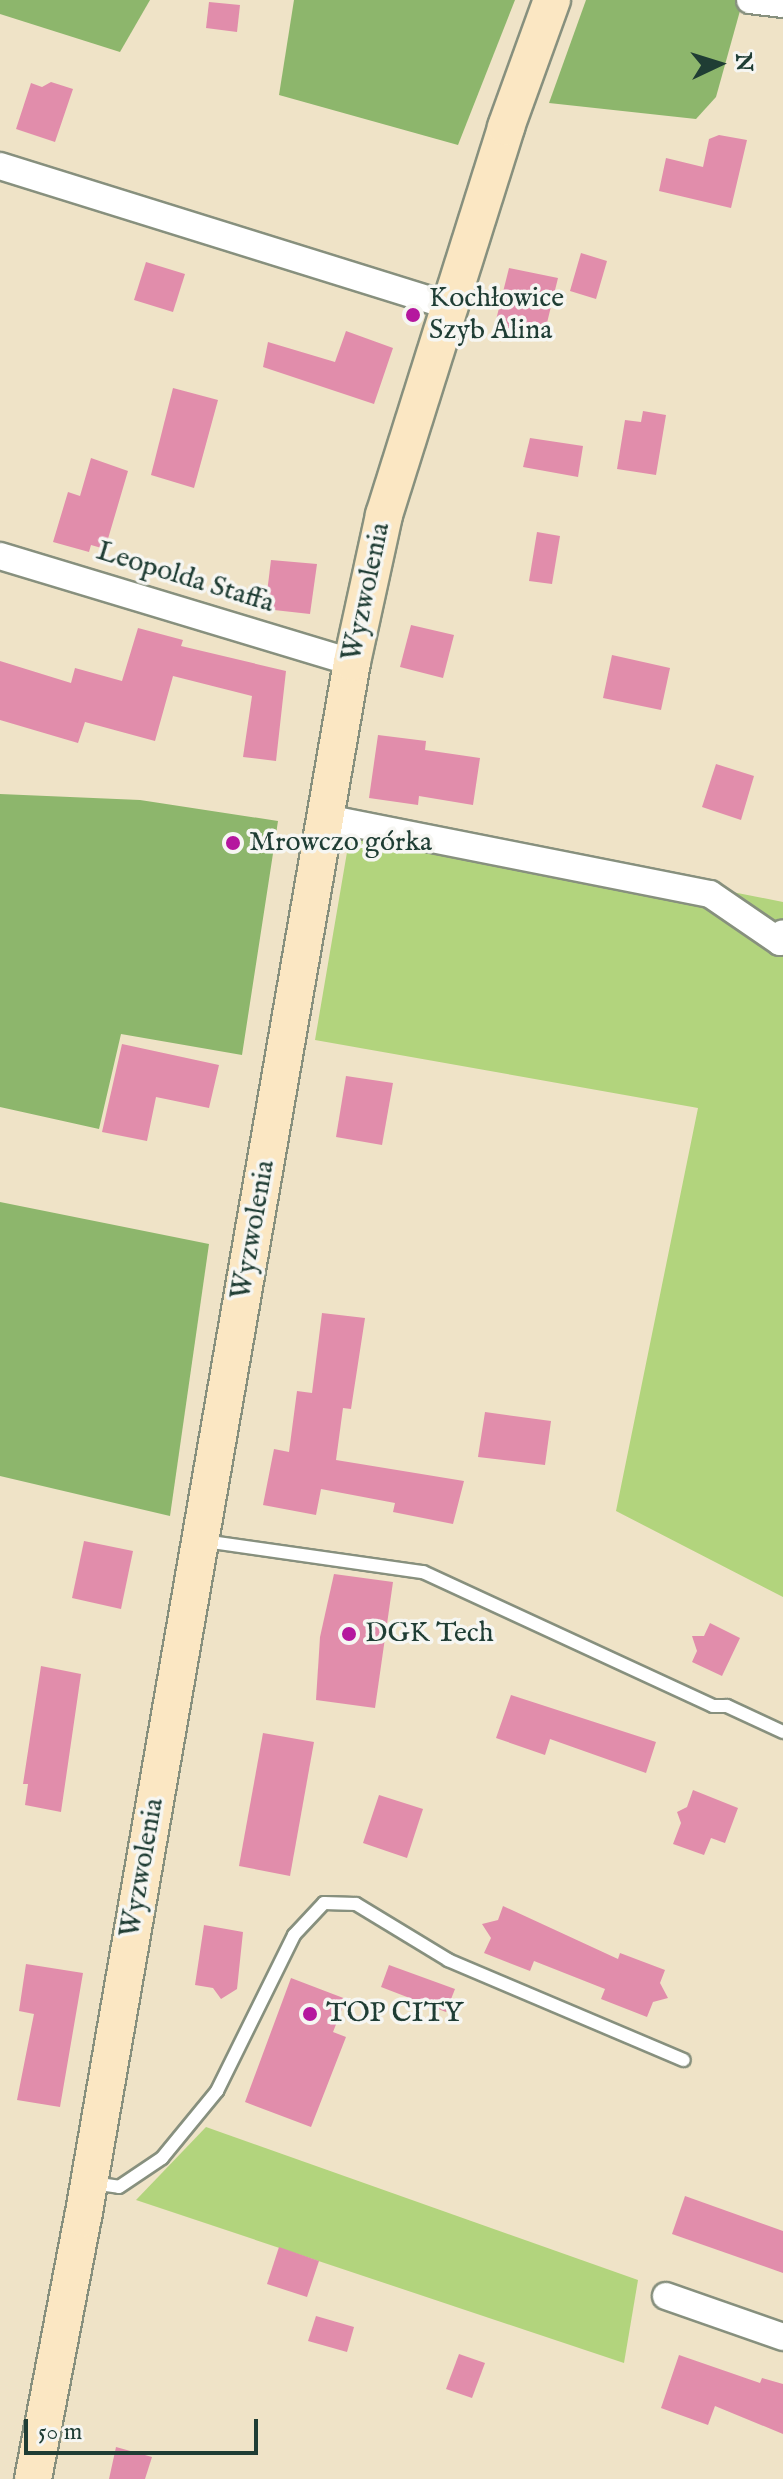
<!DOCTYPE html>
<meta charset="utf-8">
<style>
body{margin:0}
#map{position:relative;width:783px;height:2479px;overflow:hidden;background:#efe3c7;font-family:"IM FELL English",serif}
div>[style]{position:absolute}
.green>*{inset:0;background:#b2d47d}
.forest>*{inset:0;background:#8db66c}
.building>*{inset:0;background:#e18dab}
.roads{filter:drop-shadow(2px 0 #87907e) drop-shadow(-2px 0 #87907e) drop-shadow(0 2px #87907e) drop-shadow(0 -2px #87907e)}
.lane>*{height:12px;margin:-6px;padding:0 6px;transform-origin:6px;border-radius:6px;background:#fff}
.street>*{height:26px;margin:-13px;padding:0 13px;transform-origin:13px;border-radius:13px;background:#fff}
.secondary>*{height:36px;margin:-18px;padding:0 18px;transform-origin:18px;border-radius:18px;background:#fbe7c3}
.dots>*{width:22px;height:22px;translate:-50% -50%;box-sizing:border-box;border:4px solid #f6f6f2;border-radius:50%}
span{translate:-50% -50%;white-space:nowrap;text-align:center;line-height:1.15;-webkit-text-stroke:7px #f6f6f2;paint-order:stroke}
.poi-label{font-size:28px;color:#1f3d34}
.left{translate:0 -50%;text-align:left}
.street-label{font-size:28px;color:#1f3d34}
.north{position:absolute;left:679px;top:24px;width:80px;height:80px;-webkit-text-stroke:6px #f6f6f2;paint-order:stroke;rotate:86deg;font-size:22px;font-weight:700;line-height:32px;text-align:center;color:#1f3d34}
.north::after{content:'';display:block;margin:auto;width:28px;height:36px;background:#1f3d34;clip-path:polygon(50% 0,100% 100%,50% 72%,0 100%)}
.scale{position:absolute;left:24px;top:2419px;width:234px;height:36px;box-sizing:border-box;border:4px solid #1f3d34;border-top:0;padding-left:10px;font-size:24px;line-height:28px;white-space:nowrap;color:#1f3d34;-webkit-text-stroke:6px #f6f6f2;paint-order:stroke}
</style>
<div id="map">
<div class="green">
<i style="clip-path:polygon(353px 817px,783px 902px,783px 1597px,616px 1511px,698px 1108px,315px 1040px)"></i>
<i style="clip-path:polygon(206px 2127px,638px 2280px,624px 2363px,136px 2200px)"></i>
</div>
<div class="forest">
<i style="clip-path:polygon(0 0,150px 0,120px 52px,0 14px)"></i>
<i style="clip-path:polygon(294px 0,515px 0,458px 145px,279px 95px)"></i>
<i style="clip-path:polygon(586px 0,743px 0,716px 97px,696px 119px,549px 103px)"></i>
<i style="clip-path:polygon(0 794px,140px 800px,278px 821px,242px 1055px,121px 1034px,99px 1129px,0 1107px)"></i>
<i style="clip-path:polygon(0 1202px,209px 1244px,170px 1516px,0 1476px)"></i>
</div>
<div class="building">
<i style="clip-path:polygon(209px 2px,240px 5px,237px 32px,206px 28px)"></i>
<i style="clip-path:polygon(51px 82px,73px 89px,55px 142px,16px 129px,31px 83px,42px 87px)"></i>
<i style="clip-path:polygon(719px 135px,747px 140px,731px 208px,659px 191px,666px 158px,703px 167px,709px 139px)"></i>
<i style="clip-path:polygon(581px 253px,607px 261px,596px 299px,570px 291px)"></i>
<i style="clip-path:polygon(146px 262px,185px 274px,173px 312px,134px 300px)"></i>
<i style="clip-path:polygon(509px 268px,558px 278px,545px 331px,535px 329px,534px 337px,494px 328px)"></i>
<i style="clip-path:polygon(346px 331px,393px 348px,374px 404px,263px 367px,268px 342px,335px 362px)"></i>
<i style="clip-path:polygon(173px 388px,218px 400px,194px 488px,151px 475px)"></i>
<i style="clip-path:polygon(643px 411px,666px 415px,656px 475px,617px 469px,625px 420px,641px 422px)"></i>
<i style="clip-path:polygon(530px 438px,583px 446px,578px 477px,523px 467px)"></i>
<i style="clip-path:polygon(91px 458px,128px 471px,105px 549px,91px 545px,89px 552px,53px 542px,68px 492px,80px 496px)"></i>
<i style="clip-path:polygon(537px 532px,560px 536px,552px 584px,529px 581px)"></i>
<i style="clip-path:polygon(271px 560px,317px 564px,310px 614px,265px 609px)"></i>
<i style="clip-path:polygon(411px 625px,454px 635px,443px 678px,400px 667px)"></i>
<i style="clip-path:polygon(138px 628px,183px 640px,181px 646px,286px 671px,276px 761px,243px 757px,252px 696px,173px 676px,155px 741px,85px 722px,78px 743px,0 720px,0 661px,71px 683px,75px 668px,122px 681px)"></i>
<i style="clip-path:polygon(612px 655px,670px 668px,661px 710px,603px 698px)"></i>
<i style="clip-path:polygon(378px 735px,426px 741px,425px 750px,480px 758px,473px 805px,419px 796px,418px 805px,369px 798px)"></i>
<i style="clip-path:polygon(716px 764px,754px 776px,741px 820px,702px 807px)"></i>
<i style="clip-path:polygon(122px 1044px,219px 1065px,209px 1108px,156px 1097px,147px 1141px,102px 1132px)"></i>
<i style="clip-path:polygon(346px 1076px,393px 1083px,382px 1145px,336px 1137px)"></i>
<i style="clip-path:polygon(322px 1313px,365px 1318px,351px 1409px,343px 1408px,336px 1460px,464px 1481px,453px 1524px,393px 1512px,395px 1503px,321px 1489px,316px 1515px,263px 1505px,274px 1449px,289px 1452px,297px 1391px,312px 1393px)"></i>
<i style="clip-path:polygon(485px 1412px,551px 1421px,545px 1465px,478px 1457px)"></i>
<i style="clip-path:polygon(84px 1541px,133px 1551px,121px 1609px,72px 1598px)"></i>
<i style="clip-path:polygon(334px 1574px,393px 1582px,375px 1708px,316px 1700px,320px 1637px)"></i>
<i style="clip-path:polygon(710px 1623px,740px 1638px,722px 1676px,692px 1662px,697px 1651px,692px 1636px,704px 1636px)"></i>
<i style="clip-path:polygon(41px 1666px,81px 1674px,61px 1812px,25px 1805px,28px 1784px,23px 1784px)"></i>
<i style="clip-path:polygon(511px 1695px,656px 1742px,646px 1773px,550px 1739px,545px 1755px,496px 1738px)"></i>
<i style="clip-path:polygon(263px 1733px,314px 1742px,290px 1876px,239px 1866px)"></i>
<i style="clip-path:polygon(693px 1790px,738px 1808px,725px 1843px,711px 1838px,704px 1855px,673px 1844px,681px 1823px,677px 1812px,687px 1807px)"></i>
<i style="clip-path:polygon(379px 1795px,423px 1809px,407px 1858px,363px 1843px)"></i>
<i style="clip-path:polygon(503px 1906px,618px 1959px,620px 1953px,665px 1970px,660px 1983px,668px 1998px,653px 2002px,647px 2017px,601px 1999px,605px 1989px,534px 1961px,530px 1971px,484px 1953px,491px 1938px,482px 1924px,498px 1920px)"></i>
<i style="clip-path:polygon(204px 1925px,243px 1932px,237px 1989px,221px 1999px,213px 1988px,195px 1985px)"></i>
<i style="clip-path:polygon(26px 1964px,83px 1973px,60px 2107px,17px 2100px,34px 2014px,19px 2011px)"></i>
<i style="clip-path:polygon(389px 1965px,455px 1989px,446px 2012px,381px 1987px)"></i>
<i style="clip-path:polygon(291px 1978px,346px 1999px,333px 2032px,346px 2037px,311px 2127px,245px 2102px)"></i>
<i style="clip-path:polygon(685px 2196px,783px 2231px,783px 2273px,672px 2234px)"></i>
<i style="clip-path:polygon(279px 2247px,319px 2261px,307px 2297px,267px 2284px)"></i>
<i style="clip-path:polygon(316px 2316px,354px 2327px,347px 2352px,308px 2341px)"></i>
<i style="clip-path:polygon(459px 2354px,485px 2363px,472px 2398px,446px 2389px)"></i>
<i style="clip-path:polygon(679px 2355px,760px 2383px,762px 2378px,783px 2384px,783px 2434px,715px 2406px,708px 2425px,661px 2408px)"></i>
<i style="clip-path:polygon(116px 2447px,152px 2457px,145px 2479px,109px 2479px)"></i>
</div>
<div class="roads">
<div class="lane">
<i style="left:204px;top:1541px;width:221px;rotate:8.1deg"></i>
<i style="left:423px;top:1572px;width:319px;rotate:24.8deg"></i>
<i style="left:713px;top:1706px;width:14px"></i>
<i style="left:727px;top:1706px;width:62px;rotate:24.9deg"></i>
<i style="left:92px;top:2183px;width:27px;rotate:8deg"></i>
<i style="left:119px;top:2187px;width:52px;rotate:-34deg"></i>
<i style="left:162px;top:2158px;width:87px;rotate:-50.6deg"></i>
<i style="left:217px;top:2091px;width:174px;rotate:-63.7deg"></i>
<i style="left:294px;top:1935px;width:44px;rotate:-46.8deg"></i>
<i style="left:324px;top:1903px;width:32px;rotate:2deg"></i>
<i style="left:356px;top:1904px;width:108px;rotate:31.3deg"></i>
<i style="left:448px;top:1960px;width:256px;rotate:23deg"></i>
</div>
<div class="street">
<i style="left:750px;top:0;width:33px;rotate:7deg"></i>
<i style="left:0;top:166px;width:470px;rotate:17.3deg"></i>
<i style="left:0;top:556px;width:368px;rotate:16.8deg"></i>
<i style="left:326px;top:818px;width:391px;rotate:11.2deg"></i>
<i style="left:710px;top:894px;width:85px;rotate:34.4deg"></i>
<i style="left:780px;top:942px;width:9px;rotate:-72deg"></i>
<i style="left:666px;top:2296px;width:124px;rotate:19.3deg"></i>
</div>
<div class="secondary">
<i style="left:33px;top:2479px;width:266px;rotate:-79.2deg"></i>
<i style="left:83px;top:2218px;width:1579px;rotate:-80.19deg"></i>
<i style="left:352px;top:662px;width:150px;rotate:-77.7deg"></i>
<i style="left:384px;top:515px;width:407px;rotate:-72.5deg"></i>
<i style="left:506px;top:127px;width:135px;rotate:-70.1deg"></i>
</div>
</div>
<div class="dots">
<i style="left:413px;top:315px;background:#b5179e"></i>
<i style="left:233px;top:843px;background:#b5179e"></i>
<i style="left:349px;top:1634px;background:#b5179e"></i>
<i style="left:310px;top:2014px;background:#b5179e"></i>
</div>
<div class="poi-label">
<span class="left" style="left:429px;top:315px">Kochłowice<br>Szyb Alina</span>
<span class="left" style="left:249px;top:843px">Mrowczo górka</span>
<span class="left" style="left:365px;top:1634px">DGK Tech</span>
<span class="left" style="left:326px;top:2014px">TOP CITY</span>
</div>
<div class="street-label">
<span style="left:185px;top:578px;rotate:17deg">Leopolda Staffa</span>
<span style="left:367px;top:592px;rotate:-78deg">Wyzwolenia</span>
<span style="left:254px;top:1230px;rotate:-80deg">Wyzwolenia</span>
<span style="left:143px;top:1868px;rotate:-80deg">Wyzwolenia</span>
</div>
<div class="north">N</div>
<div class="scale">50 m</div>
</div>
